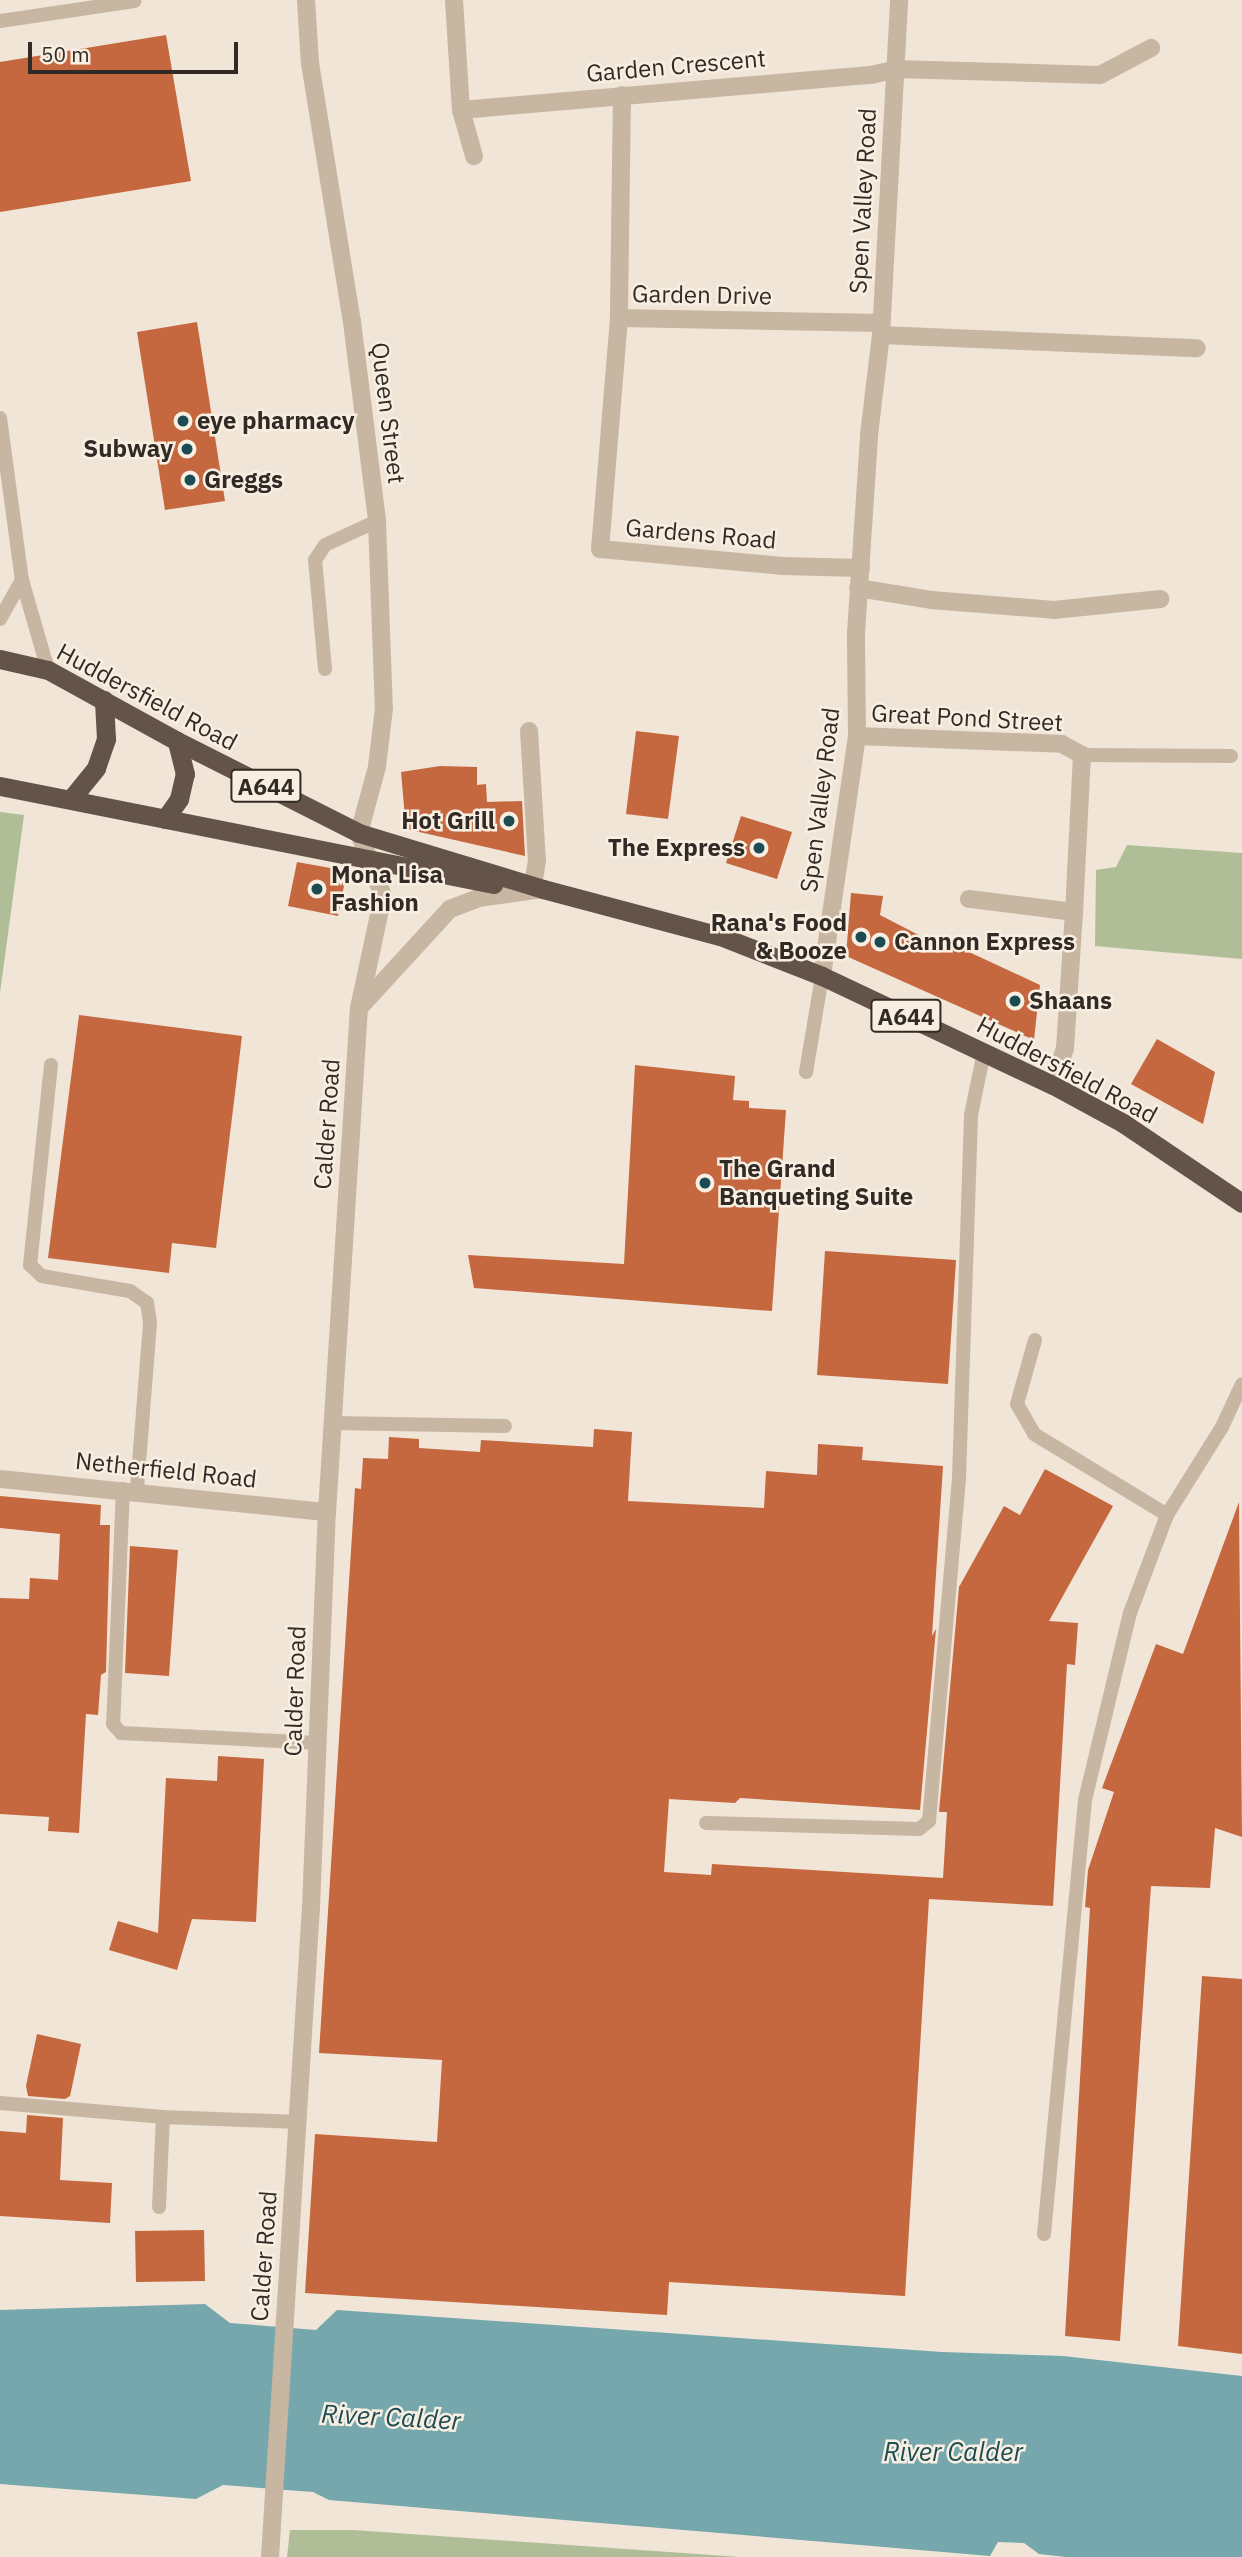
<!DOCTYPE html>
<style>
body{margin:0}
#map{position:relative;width:1242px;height:2557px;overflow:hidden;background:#f0e5d6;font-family:"IBM Plex Sans",sans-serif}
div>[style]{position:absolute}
.green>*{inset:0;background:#afbe97}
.water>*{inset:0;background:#75a7ad}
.building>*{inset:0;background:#c5673f}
.service>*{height:14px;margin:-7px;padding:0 7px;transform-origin:7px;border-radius:7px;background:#c7b6a2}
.minor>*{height:18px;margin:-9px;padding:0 9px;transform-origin:9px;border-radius:9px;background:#c7b6a2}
.tertiary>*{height:18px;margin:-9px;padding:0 9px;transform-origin:9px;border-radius:9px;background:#c7b6a2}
.trunk>*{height:19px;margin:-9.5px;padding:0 9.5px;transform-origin:9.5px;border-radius:9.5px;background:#645348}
.dots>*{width:19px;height:19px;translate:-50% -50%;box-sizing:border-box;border:4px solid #f8efe2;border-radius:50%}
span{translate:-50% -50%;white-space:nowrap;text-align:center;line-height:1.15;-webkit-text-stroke:5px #f8efe2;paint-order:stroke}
.shield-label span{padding:2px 5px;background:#f8efe2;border:2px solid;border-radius:5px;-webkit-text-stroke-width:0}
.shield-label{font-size:23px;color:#322a25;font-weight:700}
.street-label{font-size:24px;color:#322a25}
.poi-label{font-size:24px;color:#322a25;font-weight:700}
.left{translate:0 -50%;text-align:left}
.right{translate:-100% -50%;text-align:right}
.water-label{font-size:26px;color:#1b4c53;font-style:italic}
.scale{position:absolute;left:28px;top:42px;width:210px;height:32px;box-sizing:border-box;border:4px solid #322a25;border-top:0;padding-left:9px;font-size:21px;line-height:24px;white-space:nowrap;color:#322a25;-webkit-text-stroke:5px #f8efe2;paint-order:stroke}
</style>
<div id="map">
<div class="green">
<i style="clip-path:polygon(0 812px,24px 815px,0 993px)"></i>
<i style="clip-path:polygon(1127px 845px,1242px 853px,1242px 959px,1095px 946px,1096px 870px,1116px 867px)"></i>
<i style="clip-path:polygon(290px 2530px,353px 2530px,740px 2557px,287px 2557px)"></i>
</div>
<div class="water">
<i style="clip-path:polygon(205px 2304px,230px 2323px,316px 2330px,337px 2310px,942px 2352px,1063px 2356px,1242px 2376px,1242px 2557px,1066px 2557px,1039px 2554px,1024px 2543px,998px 2542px,990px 2556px,329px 2500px,313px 2492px,223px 2485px,196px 2499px,0 2484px,0 2310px)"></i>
</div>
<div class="building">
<i style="clip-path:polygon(166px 35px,191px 181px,0 212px,0 62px)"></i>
<i style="clip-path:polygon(197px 322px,225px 501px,165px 510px,137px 332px)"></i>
<i style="clip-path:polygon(636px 731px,679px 736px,668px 819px,626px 814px)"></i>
<i style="clip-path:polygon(440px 766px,477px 767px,477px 785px,486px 784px,487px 802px,522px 801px,525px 856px,406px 829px,401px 772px)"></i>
<i style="clip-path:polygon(741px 816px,792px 832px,777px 879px,726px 863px)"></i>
<i style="clip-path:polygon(297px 862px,347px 871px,338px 916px,288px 906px)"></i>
<i style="clip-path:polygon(851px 893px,883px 896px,880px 915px,940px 946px,943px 940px,1040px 985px,1034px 1040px,846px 956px)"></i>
<i style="clip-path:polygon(79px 1015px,242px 1036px,216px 1248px,172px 1243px,169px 1273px,48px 1258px)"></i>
<i style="clip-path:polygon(1157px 1039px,1215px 1072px,1203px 1124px,1131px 1084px)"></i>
<i style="clip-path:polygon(635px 1065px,735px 1076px,733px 1100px,749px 1101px,749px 1108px,786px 1110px,772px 1311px,474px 1288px,468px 1255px,624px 1264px)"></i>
<i style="clip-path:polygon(825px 1251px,956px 1260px,948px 1384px,817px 1375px)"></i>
<i style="clip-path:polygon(594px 1429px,632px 1432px,628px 1501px,764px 1508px,766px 1471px,817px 1475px,818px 1444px,863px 1447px,862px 1460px,943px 1466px,932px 1636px,936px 1629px,920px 1810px,740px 1798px,735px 1803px,669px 1799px,664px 1872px,711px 1875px,712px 1864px,943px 1878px,947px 1812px,939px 1812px,959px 1587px,1004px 1506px,1020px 1515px,1045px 1469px,1113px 1506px,1049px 1621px,1078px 1623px,1075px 1665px,1067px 1664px,1053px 1906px,929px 1899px,905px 2296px,669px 2282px,667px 2315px,305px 2293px,315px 2134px,437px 2142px,442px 2060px,319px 2053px,355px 1488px,361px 1489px,363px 1458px,388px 1459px,389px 1437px,419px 1439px,419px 1448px,480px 1452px,481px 1440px,593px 1447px)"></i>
<i style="clip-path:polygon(0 1496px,101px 1505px,100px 1525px,110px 1525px,106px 1672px,101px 1675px,98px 1715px,86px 1714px,79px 1833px,48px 1831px,49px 1817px,0 1814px,0 1598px,29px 1599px,30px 1578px,58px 1580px,60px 1534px,0 1528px)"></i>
<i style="clip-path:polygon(1239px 1502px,1242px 1837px,1215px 1828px,1210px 1888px,1151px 1886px,1120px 2341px,1065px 2336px,1090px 1908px,1085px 1907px,1088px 1870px,1114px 1792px,1102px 1788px,1156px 1644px,1183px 1654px)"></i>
<i style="clip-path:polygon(130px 1546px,178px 1550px,169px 1676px,125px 1673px)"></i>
<i style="clip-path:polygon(218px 1756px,264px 1759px,256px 1922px,192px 1919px,177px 1970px,109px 1950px,118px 1921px,158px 1933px,166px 1778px,217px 1781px)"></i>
<i style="clip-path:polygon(1202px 1976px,1242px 1979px,1242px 2354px,1178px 2346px)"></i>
<i style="clip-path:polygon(37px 2034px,81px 2044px,70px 2096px,65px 2099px,28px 2096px,26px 2086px)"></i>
<i style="clip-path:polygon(27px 2115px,63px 2118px,60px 2180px,112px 2183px,110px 2223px,0 2216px,0 2131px,26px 2133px)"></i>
<i style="clip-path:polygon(204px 2230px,205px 2281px,136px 2282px,135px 2231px)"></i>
</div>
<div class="service">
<i style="left:0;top:21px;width:136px;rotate:-8.4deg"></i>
<i style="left:0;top:418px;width:163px;rotate:82.3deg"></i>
<i style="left:22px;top:580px;width:94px;rotate:73.9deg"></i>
<i style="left:0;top:619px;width:45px;rotate:-60.6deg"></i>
<i style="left:325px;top:669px;width:109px;rotate:-95.2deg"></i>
<i style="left:315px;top:560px;width:18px;rotate:-56deg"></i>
<i style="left:325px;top:545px;width:57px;rotate:-24.8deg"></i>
<i style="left:1082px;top:755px;width:149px;rotate:0.4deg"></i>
<i style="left:51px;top:1065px;width:201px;rotate:96deg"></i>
<i style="left:30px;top:1265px;width:16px;rotate:43deg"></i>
<i style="left:42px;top:1276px;width:89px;rotate:9.7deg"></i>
<i style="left:130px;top:1291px;width:21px;rotate:35deg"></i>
<i style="left:147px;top:1303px;width:20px;rotate:81deg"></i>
<i style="left:150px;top:1323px;width:167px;rotate:94.5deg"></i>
<i style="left:806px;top:1072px;width:97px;rotate:-80.5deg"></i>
<i style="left:1035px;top:1340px;width:66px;rotate:105.7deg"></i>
<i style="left:1017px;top:1404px;width:34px;rotate:60deg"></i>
<i style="left:1034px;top:1434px;width:156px;rotate:31.3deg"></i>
<i style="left:333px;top:1423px;width:172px;rotate:1deg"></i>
<i style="left:123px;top:1489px;width:235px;rotate:92.4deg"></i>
<i style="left:113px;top:1724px;width:12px;rotate:48deg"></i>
<i style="left:121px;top:1733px;width:197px;rotate:2.9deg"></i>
<i style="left:706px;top:1823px;width:213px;rotate:1.6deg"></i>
<i style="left:919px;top:1829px;width:13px;rotate:-39deg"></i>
<i style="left:929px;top:1821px;width:344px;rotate:-85deg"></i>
<i style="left:959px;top:1478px;width:363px;rotate:-88.1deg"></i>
<i style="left:971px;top:1115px;width:64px;rotate:-78.3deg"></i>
<i style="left:0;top:2103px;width:164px;rotate:4.9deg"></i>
<i style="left:163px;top:2117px;width:135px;rotate:2.1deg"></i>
<i style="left:159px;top:2207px;width:90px;rotate:-87.5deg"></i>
<i style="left:1044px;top:2234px;width:436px;rotate:-84.6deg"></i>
<i style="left:1085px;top:1800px;width:192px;rotate:-76.5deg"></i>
<i style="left:1130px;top:1613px;width:105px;rotate:-69.3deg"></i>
<i style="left:1167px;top:1515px;width:104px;rotate:-58deg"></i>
<i style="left:1222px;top:1427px;width:47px;rotate:-65.1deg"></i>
</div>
<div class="minor">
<i style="left:306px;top:0;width:63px;rotate:86.4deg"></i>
<i style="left:310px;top:63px;width:262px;rotate:80.8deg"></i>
<i style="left:352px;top:322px;width:201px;rotate:82.8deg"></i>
<i style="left:377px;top:521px;width:187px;rotate:87.9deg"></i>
<i style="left:384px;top:708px;width:59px;rotate:96.8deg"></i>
<i style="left:377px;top:767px;width:68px;rotate:105.3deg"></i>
<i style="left:454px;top:0;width:110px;rotate:86.4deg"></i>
<i style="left:461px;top:110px;width:48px;rotate:74.2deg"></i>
<i style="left:622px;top:95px;width:223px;rotate:90.8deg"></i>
<i style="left:619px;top:318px;width:262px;rotate:1.1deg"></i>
<i style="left:461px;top:110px;width:411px;rotate:-4.9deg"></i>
<i style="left:871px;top:75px;width:26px;rotate:-13deg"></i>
<i style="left:896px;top:69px;width:204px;rotate:1.7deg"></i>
<i style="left:1100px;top:75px;width:58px;rotate:-27.9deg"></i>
<i style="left:619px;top:318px;width:232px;rotate:94.7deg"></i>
<i style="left:600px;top:549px;width:184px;rotate:5.3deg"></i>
<i style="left:783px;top:566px;width:78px;rotate:1.5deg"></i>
<i style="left:881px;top:335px;width:316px;rotate:2.4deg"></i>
<i style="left:858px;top:588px;width:74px;rotate:9.3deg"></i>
<i style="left:931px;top:600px;width:123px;rotate:4.6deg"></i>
<i style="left:1054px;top:610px;width:107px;rotate:-5.9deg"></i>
<i style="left:529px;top:731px;width:129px;rotate:86.5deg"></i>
<i style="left:537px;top:860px;width:26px;rotate:99deg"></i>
<i style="left:857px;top:736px;width:205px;rotate:2.2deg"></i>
<i style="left:1062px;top:744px;width:23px;rotate:29deg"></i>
<i style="left:1082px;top:755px;width:157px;rotate:92.9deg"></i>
<i style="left:1074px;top:912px;width:106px;rotate:-172.9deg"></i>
<i style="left:822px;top:976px;width:243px;rotate:-81.7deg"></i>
<i style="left:857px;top:736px;width:103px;rotate:-90.6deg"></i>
<i style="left:856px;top:633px;width:198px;rotate:-86.2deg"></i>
<i style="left:869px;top:435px;width:101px;rotate:-83.2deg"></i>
<i style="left:881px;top:335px;width:335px;rotate:-86.9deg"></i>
<i style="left:1053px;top:1085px;width:39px;rotate:-72deg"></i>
<i style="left:1065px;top:1048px;width:136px;rotate:-86.2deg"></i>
<i style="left:0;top:1479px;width:329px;rotate:5.8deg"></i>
</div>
<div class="tertiary">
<i style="left:361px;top:1006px;width:132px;rotate:-47.5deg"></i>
<i style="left:450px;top:909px;width:30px;rotate:-21deg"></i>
<i style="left:478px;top:898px;width:66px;rotate:-7.9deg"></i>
<i style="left:270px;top:2557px;width:651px;rotate:-86.39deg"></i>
<i style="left:311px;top:1907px;width:395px;rotate:-87.7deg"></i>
<i style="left:327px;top:1512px;width:505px;rotate:-86.37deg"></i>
<i style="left:359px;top:1008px;width:115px;rotate:-77.9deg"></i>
<i style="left:383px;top:896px;width:67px;rotate:-110.9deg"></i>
</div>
<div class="trunk">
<i style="left:0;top:659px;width:49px;rotate:12.9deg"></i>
<i style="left:48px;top:670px;width:147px;rotate:28.8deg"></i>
<i style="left:177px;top:741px;width:204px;rotate:26.8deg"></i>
<i style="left:359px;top:833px;width:192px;rotate:16.9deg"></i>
<i style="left:543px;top:889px;width:183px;rotate:14.9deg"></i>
<i style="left:720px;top:936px;width:110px;rotate:21.4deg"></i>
<i style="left:822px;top:976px;width:255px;rotate:25.3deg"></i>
<i style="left:1053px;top:1085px;width:80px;rotate:28.5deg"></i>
<i style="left:1123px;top:1123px;width:143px;rotate:33.9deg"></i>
<i style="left:0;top:786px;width:503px;rotate:11.24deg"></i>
<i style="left:71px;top:799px;width:40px;rotate:-51deg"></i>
<i style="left:96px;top:768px;width:31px;rotate:-71deg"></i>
<i style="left:106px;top:739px;width:39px;rotate:-93deg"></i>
<i style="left:165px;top:819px;width:24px;rotate:-55deg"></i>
<i style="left:179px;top:799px;width:26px;rotate:-77deg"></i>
<i style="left:185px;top:774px;width:34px;rotate:-104deg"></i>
</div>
<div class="dots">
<i style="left:183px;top:421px;background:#1b4c53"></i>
<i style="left:187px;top:449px;background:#1b4c53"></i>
<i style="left:190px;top:480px;background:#1b4c53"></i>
<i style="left:509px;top:821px;background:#1b4c53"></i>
<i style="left:759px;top:848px;background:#1b4c53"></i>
<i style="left:317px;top:889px;background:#1b4c53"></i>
<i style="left:861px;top:937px;background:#1b4c53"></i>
<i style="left:880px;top:942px;background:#1b4c53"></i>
<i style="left:1015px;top:1001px;background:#1b4c53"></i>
<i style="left:705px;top:1183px;background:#1b4c53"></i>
</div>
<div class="shield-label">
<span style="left:266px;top:786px">A644</span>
<span style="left:906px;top:1016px">A644</span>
</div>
<div class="street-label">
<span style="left:676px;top:66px;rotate:-5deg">Garden Crescent</span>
<span style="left:863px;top:201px;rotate:-87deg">Spen Valley Road</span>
<span style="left:702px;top:295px;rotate:1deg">Garden Drive</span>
<span style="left:388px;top:413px;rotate:83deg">Queen Street</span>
<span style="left:701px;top:534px;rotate:5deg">Gardens Road</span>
<span style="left:147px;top:697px;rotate:28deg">Huddersfield Road</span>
<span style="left:967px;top:718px;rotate:3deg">Great Pond Street</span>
<span style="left:820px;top:800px;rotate:-83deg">Spen Valley Road</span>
<span style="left:1067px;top:1070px;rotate:28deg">Huddersfield Road</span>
<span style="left:327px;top:1124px;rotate:-86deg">Calder Road</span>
<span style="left:166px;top:1470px;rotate:6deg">Netherfield Road</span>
<span style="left:295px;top:1691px;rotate:-88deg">Calder Road</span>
<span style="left:264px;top:2256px;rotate:-86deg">Calder Road</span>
</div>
<div class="poi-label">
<span class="left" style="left:197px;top:421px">eye pharmacy</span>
<span class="right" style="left:173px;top:449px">Subway</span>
<span class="left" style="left:204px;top:480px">Greggs</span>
<span class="right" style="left:495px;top:821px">Hot Grill</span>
<span class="right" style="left:745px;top:848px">The Express</span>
<span class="left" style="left:331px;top:889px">Mona Lisa<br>Fashion</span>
<span class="right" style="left:847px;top:937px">Rana's Food<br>&amp; Booze</span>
<span class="left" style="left:894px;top:942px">Cannon Express</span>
<span class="left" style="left:1029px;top:1001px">Shaans</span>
<span class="left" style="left:719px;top:1183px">The Grand<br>Banqueting Suite</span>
</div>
<div class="water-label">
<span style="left:391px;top:2417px;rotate:3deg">River Calder</span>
<span style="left:953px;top:2452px">River Calder</span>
</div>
<div class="scale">50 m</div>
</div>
